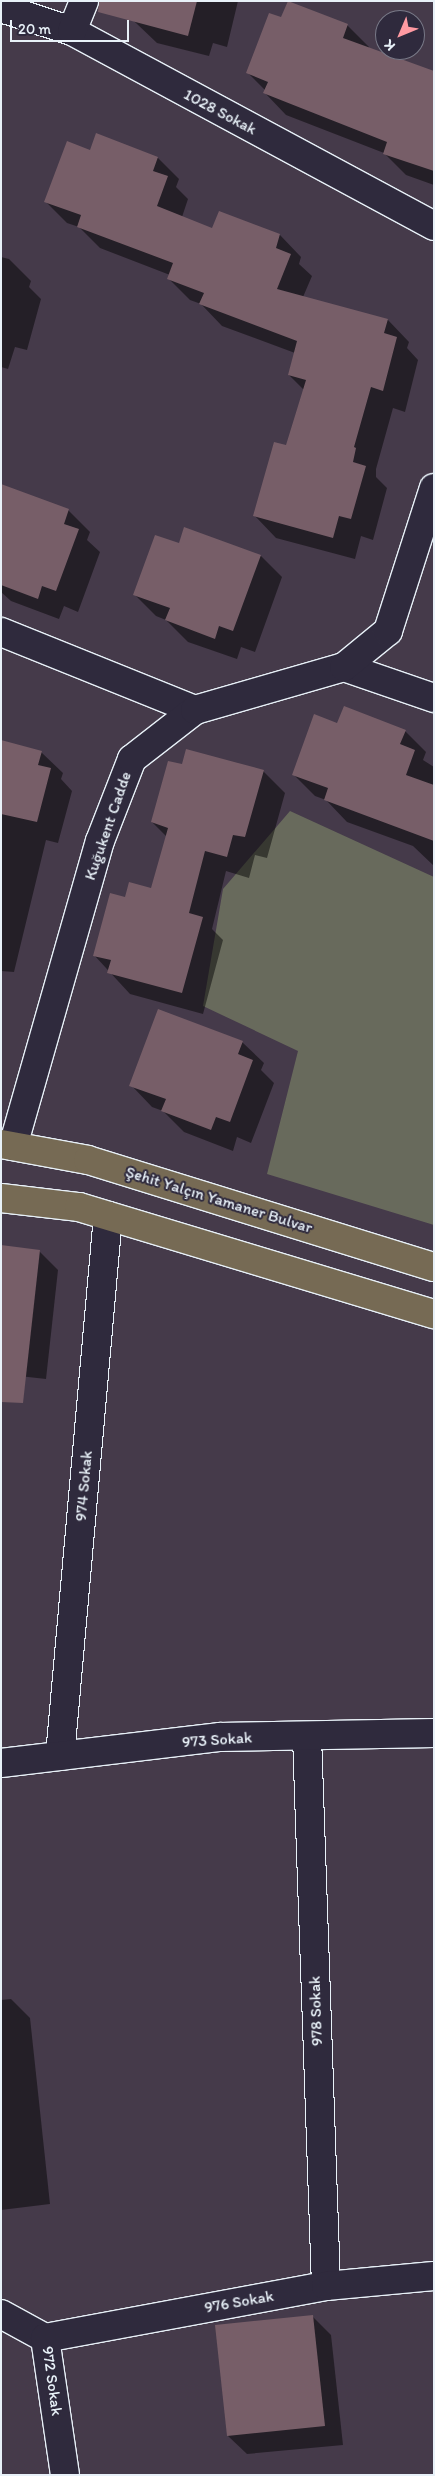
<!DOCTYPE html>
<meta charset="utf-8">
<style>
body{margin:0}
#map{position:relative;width:435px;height:2476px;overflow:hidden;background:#453a4a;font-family:Itim,sans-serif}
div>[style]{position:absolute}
.green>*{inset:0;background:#686a5c}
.shadow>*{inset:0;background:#0007}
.building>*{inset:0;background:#775e68}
.roads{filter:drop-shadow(1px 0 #e8f1f8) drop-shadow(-1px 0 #e8f1f8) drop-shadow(0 1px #e8f1f8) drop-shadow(0 -1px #e8f1f8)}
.street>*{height:28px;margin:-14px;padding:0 14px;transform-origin:14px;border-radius:14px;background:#2f2a3d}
.highway>*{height:28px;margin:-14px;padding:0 14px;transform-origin:14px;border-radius:14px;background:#766a54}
span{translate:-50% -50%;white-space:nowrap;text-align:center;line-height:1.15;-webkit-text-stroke:4px #2f2a3d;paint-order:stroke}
.street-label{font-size:16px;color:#e8f1f8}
.frame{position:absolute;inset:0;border:2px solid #e8f1f8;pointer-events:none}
.north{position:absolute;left:375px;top:10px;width:50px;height:50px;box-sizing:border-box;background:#2f2a3d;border:1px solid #797a88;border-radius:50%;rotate:225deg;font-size:14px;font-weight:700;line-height:20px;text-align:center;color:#e8f1f8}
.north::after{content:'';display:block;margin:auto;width:18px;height:22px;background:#ff9aa2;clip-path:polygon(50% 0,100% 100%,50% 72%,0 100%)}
.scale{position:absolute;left:10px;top:20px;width:119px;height:22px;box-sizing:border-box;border:2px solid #e8f1f8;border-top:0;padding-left:6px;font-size:15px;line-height:18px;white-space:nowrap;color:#e8f1f8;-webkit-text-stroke:4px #2f2a3d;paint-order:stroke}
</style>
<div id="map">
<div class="green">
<i style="clip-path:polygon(290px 811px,434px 877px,434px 1225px,267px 1174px,298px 1051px,203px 1006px,223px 889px)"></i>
</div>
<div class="shadow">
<i style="clip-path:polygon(116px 1px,238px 1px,227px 47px,213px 43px,209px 56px,157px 43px,116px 4px)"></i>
<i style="clip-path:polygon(282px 19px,347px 25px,369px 47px,368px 49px,434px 73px,434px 185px,406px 175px,384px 153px,286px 115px,265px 93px,266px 91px,248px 73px)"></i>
<i style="clip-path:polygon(90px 152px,158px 158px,179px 179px,176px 187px,188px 199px,182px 217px,213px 229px,219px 212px,280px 235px,301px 257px,299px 264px,312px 276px,303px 297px,388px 320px,409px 342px,407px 348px,418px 360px,405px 412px,393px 408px,376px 469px,376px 477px,387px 488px,373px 540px,361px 536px,355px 559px,276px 538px,255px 516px,287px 447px,304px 390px,289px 375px,295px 353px,222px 326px,201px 304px,190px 300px,168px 278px,170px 275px,100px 248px,79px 227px,67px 223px,46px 202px)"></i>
<i style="clip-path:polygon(1px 257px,9px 259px,31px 281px,29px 287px,41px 299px,27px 350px,15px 347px,8px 369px,1px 367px)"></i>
<i style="clip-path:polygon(1px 504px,68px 510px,90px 532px,87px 540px,100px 552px,78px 612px,64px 606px,59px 619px,11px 601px,1px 592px)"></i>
<i style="clip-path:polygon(185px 528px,261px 556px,282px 577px,255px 652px,241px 647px,237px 659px,188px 642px,166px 620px,156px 616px,134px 594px,179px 545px)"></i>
<i style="clip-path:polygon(338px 725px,405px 731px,426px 752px,423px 760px,434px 767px,434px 866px,413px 846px,347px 822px,326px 800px,315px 796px,293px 774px)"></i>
<i style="clip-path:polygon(1px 741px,41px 752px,63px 773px,61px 779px,72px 791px,58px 843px,46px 840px,14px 972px,1px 971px)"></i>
<i style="clip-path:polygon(182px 766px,263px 771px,285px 793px,267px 858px,255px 855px,249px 878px,226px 871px,212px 929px,223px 940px,203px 1014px,130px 994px,94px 955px,125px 899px,152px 889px,167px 837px,152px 822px)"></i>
<i style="clip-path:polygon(242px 1042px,264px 1063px,261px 1070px,274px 1083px,251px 1143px,237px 1137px,233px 1151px,184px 1132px,163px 1111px,152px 1107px,131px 1085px)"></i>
<i style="clip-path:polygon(39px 1251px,58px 1270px,46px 1379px,1px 1374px)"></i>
<i style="clip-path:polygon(11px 1999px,30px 2018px,50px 2204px,1px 2210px,1px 2000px)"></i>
<i style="clip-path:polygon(313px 2317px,331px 2335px,343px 2445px,247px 2454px,228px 2436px)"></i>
</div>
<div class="building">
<i style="clip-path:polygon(99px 1px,197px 1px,188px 36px,98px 12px)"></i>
<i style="clip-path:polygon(288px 1px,348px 24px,343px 38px,434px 71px,434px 171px,383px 154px,387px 142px,263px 93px,268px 82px,246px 73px,269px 13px,281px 17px)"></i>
<i style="clip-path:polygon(96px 133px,158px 157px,153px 171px,168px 176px,157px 206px,212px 228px,219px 211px,280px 234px,276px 248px,291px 254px,277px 289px,388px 319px,384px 333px,397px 337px,383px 391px,371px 387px,354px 447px,356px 448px,353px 462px,366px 466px,351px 519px,339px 516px,333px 538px,253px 516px,274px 442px,286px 445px,306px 380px,288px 375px,297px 341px,199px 304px,204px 293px,167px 279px,173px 263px,77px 227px,81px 215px,44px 202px,67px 141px,90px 150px)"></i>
<i style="clip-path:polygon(1px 484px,69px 509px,64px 524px,79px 529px,56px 591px,42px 586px,38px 599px,1px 585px)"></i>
<i style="clip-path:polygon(184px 527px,261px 555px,233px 631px,219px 626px,215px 639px,165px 620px,170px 608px,133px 595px,155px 535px,179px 543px)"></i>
<i style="clip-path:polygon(344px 706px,406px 730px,400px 744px,415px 750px,406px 775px,434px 785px,434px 841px,324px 800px,328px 788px,292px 775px,314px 714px,337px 723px)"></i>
<i style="clip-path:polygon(1px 740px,42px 751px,38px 765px,51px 768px,37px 822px,1px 814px)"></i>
<i style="clip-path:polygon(186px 749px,264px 770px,245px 837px,233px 835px,227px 857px,205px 851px,189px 913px,203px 917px,182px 993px,107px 973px,111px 960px,93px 956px,110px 893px,125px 897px,129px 882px,151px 888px,168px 828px,151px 822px,168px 761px,182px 764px)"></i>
<i style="clip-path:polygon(158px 1009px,243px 1041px,238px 1054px,253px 1060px,230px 1122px,216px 1117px,211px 1130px,161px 1111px,166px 1099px,129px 1086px)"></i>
<i style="clip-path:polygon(1px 1245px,40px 1250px,23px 1403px,1px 1402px)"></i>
<i style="clip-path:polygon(313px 2315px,325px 2426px,227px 2436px,215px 2325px)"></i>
</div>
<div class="roads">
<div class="street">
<i style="left:1px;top:8px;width:75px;rotate:17.9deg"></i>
<i style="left:72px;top:31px;width:411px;rotate:28.3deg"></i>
<i style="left:72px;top:31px;width:32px;rotate:-68deg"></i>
<i style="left:1px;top:632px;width:209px;rotate:21.9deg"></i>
<i style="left:344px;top:667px;width:95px;rotate:19deg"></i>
<i style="left:13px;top:1146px;width:317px;rotate:-74.1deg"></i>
<i style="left:100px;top:841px;width:88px;rotate:-68.7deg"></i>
<i style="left:132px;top:759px;width:80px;rotate:-37.9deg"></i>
<i style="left:195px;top:710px;width:155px;rotate:-16.1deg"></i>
<i style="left:344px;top:667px;width:57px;rotate:-39.3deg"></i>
<i style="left:388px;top:631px;width:150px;rotate:-72.2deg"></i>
<i style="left:307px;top:1736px;width:550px;rotate:88.02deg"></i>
<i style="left:60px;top:1756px;width:542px;rotate:-84.92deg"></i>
<i style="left:1px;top:1763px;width:221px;rotate:-6.8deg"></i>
<i style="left:220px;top:1737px;width:214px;rotate:-1.1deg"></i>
<i style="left:1px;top:2314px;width:50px;rotate:28.6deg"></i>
<i style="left:45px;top:2338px;width:138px;rotate:81.7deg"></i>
<i style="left:45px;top:2338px;width:286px;rotate:-10.5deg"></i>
<i style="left:326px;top:2286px;width:108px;rotate:-5.3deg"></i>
</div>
<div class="highway">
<i style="left:1px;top:1144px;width:88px;rotate:10.4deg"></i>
<i style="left:88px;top:1160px;width:362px;rotate:17.2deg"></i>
<i style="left:1px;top:1198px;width:79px;rotate:6.6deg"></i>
<i style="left:79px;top:1207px;width:371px;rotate:16.8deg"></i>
</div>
</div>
<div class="street-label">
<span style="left:220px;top:112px;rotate:28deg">1028 Sokak</span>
<span style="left:108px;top:826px;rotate:-71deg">Kuğukent Cadde</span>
<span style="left:219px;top:1200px;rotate:17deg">Şehit Yalçın Yamaner Bulvar</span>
<span style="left:84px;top:1486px;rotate:-85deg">974 Sokak</span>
<span style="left:217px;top:1740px;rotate:-4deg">973 Sokak</span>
<span style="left:316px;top:2011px;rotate:-92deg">978 Sokak</span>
<span style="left:239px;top:2302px;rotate:-10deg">976 Sokak</span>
<span style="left:52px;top:2381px;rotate:82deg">972 Sokak</span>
</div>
<div class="frame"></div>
<div class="north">K</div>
<div class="scale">20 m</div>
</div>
